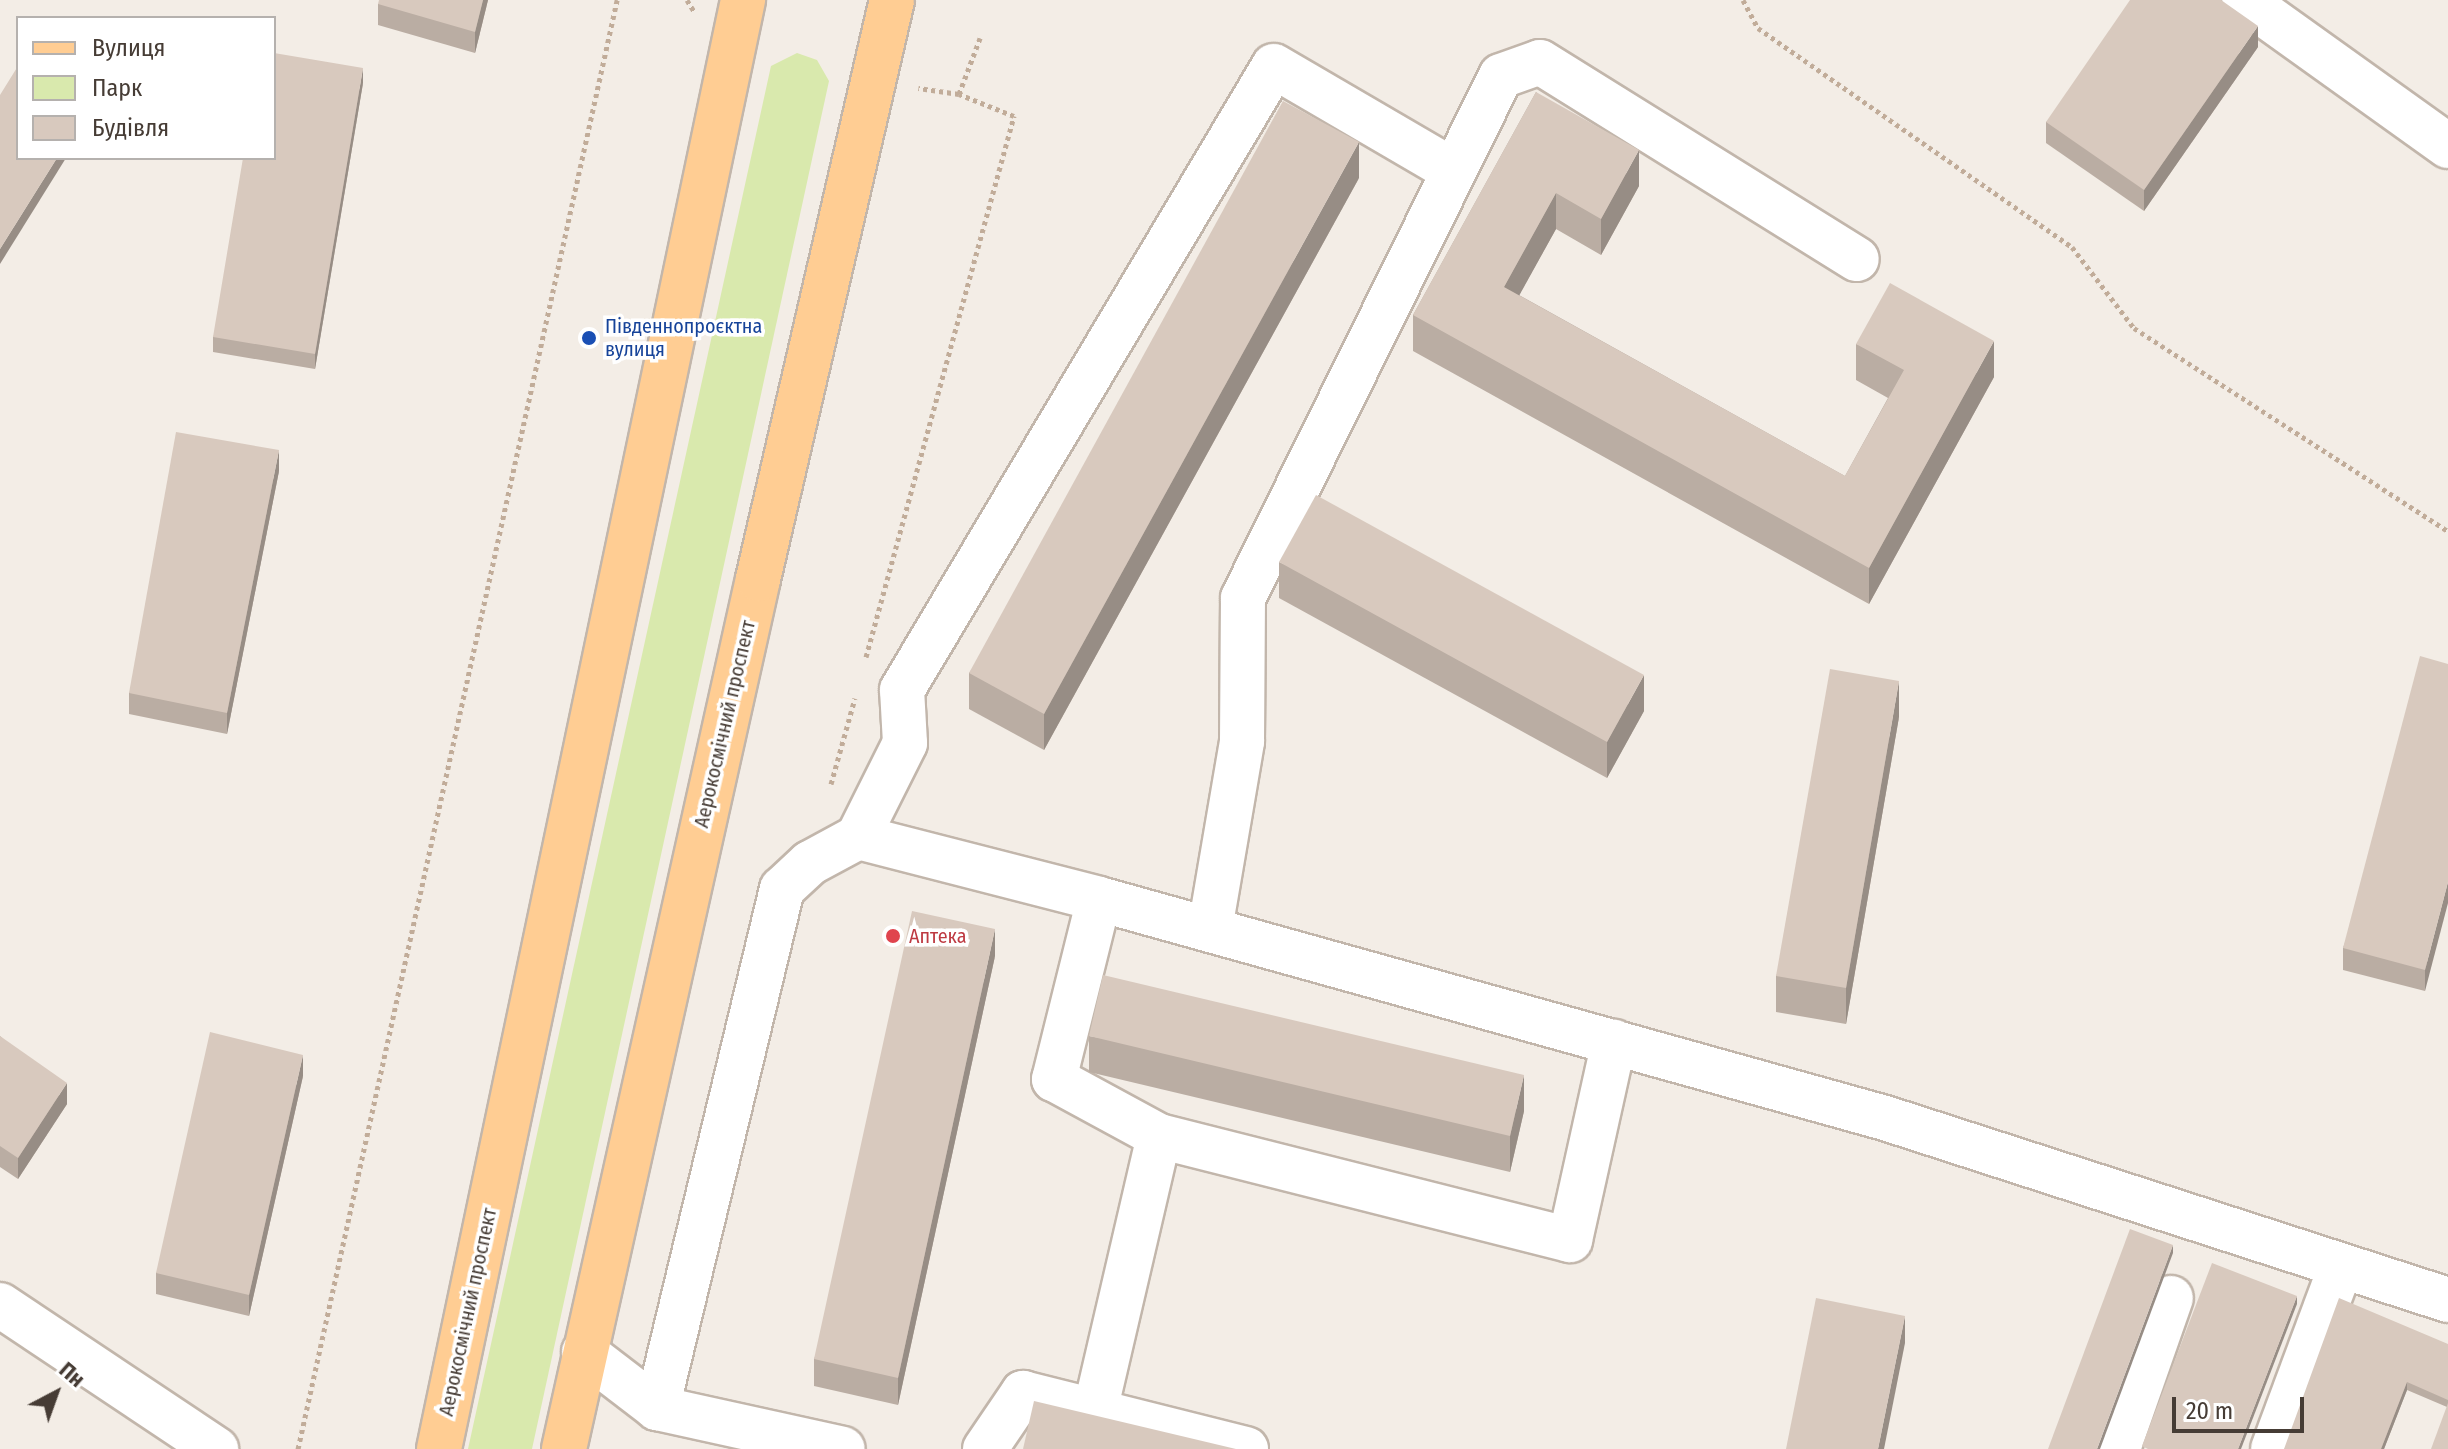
<!DOCTYPE html>
<meta charset="utf-8">
<style>
body{margin:0}
#map{position:relative;width:2448px;height:1449px;overflow:hidden;background:#f3ede6;font-family:"Fira Sans Condensed",sans-serif}
div>[style]{position:absolute}
.green>*{inset:0;background:#d9e9ad}
.path>*{height:5px;margin-top:-2.5px;transform-origin:0;background:repeating-linear-gradient(90deg,#c1ac99 0 4px,transparent 0 8px)}
.roads{filter:drop-shadow(2px 0 #c2b6ab) drop-shadow(-2px 0 #c2b6ab) drop-shadow(0 2px #c2b6ab) drop-shadow(0 -2px #c2b6ab)}
.minor>*{height:44px;margin:-22px;padding:0 22px;transform-origin:22px;border-radius:22px;background:#fff}
.major>*{height:44px;margin:-22px;padding:0 22px;transform-origin:22px;border-radius:22px;background:#ffcd93}
.wall>*{inset:0;background:#baada3}
.shaded-wall>*{inset:0;background:#978d85}
.building>*{inset:0;background:#d8c9be}
.dots>*{width:22px;height:22px;translate:-50% -50%;box-sizing:border-box;border:4px solid #fff;border-radius:50%}
span{translate:-50% -50%;white-space:nowrap;text-align:center;line-height:1.15;-webkit-text-stroke:7px #fff;paint-order:stroke}
.transit-label{font-size:20px;color:#164399}
.left{translate:0 -50%;text-align:left}
.street-label{font-size:20px;color:#463c35}
.health-label{font-size:20px;color:#be3a42}
.legend{position:absolute;left:16px;top:16px;width:260px;height:144px;box-sizing:border-box;background:#fff;border:2px solid #b5b1ae;margin:0;padding:10px 14px;list-style:none;font-size:24px;color:#463c35}
.legend li{display:flex;align-items:center;gap:16px;height:40px}
.legend b{width:40px;border:2px solid #b5b1ae}
.north{position:absolute;left:16px;top:1353px;width:80px;height:80px;-webkit-text-stroke:6px #fff;paint-order:stroke;rotate:41deg;font-size:22px;font-weight:700;line-height:32px;text-align:center;color:#463c35}
.north::after{content:'';display:block;margin:auto;width:28px;height:36px;background:#463c35;clip-path:polygon(50% 0,100% 100%,50% 72%,0 100%)}
.scale{position:absolute;left:2172px;top:1397px;width:132px;height:36px;box-sizing:border-box;border:4px solid #463c35;border-top:0;padding-left:10px;font-size:24px;line-height:28px;white-space:nowrap;color:#463c35;-webkit-text-stroke:6px #fff;paint-order:stroke}
</style>
<div id="map">
<div class="green">
<i style="clip-path:polygon(797px 53px,817px 60px,829px 81px,532px 1449px,468px 1449px,771px 66px)"></i>
</div>
<div class="path">
<i style="left:687px;top:0;width:15px;rotate:58deg"></i>
<i style="left:1743px;top:0;width:32px;rotate:62deg"></i>
<i style="left:1758px;top:28px;width:383px;rotate:34.9deg"></i>
<i style="left:2072px;top:247px;width:102px;rotate:52.6deg"></i>
<i style="left:2134px;top:328px;width:374px;rotate:32.9deg"></i>
<i style="left:959px;top:94px;width:60px;rotate:-69.4deg"></i>
<i style="left:866px;top:657px;width:561px;rotate:-74.7deg"></i>
<i style="left:1014px;top:116px;width:59px;rotate:-158.2deg"></i>
<i style="left:959px;top:94px;width:41px;rotate:-171.7deg"></i>
<i style="left:831px;top:784px;width:89px;rotate:-74.4deg"></i>
<i style="left:298px;top:1449px;width:1484px;rotate:-77.58deg"></i>
</div>
<div class="roads">
<div class="minor">
<i style="left:2244px;top:0;width:251px;rotate:35.6deg"></i>
<i style="left:858px;top:837px;width:105px;rotate:-63.4deg"></i>
<i style="left:905px;top:743px;width:53px;rotate:-93.2deg"></i>
<i style="left:902px;top:690px;width:726px;rotate:-59.2deg"></i>
<i style="left:1274px;top:66px;width:208px;rotate:30.3deg"></i>
<i style="left:1099px;top:899px;width:186px;rotate:104deg"></i>
<i style="left:1054px;top:1079px;width:119px;rotate:28.5deg"></i>
<i style="left:1210px;top:929px;width:191px;rotate:-80.3deg"></i>
<i style="left:1242px;top:741px;width:143px;rotate:-89.6deg"></i>
<i style="left:1243px;top:598px;width:582px;rotate:-63.7deg"></i>
<i style="left:1501px;top:76px;width:41px;rotate:-19.7deg"></i>
<i style="left:1540px;top:62px;width:373px;rotate:31.9deg"></i>
<i style="left:0;top:1305px;width:260px;rotate:33.7deg"></i>
<i style="left:584px;top:1352px;width:92px;rotate:37.5deg"></i>
<i style="left:657px;top:1408px;width:534px;rotate:-76.46deg"></i>
<i style="left:782px;top:889px;width:38px;rotate:-43deg"></i>
<i style="left:810px;top:863px;width:55px;rotate:-28.4deg"></i>
<i style="left:858px;top:837px;width:249px;rotate:14.4deg"></i>
<i style="left:1099px;top:899px;width:816px;rotate:15.57deg"></i>
<i style="left:1885px;top:1118px;width:592px;rotate:17.91deg"></i>
<i style="left:657px;top:1408px;width:190px;rotate:12.4deg"></i>
<i style="left:1095px;top:1411px;width:282px;rotate:-76.9deg"></i>
<i style="left:1159px;top:1136px;width:424px;rotate:14.2deg"></i>
<i style="left:1570px;top:1240px;width:203px;rotate:-77.5deg"></i>
<i style="left:985px;top:1449px;width:68px;rotate:-55.8deg"></i>
<i style="left:1023px;top:1393px;width:230px;rotate:14.1deg"></i>
<i style="left:2118px;top:1449px;width:160px;rotate:-70.7deg"></i>
<i style="left:2273px;top:1449px;width:195px;rotate:-69.6deg"></i>
</div>
<div class="major">
<i style="left:439px;top:1449px;width:1481px;rotate:-78.15deg"></i>
<i style="left:564px;top:1449px;width:891px;rotate:-77.43deg"></i>
<i style="left:758px;top:579px;width:594px;rotate:-76.97deg"></i>
</div>
</div>
<div class="wall">
<i style="clip-path:polygon(488px 0,475px 53px,378px 25px,378px 4px)"></i>
<i style="clip-path:polygon(2258px 47px,2144px 211px,2046px 143px,2046px 122px)"></i>
<i style="clip-path:polygon(363px 83px,315px 369px,213px 352px,213px 337px)"></i>
<i style="clip-path:polygon(1536px 92px,1639px 186px,1601px 255px,1556px 229px,1519px 295px,1845px 476px,1888px 398px,1856px 380px,1856px 344px,1994px 377px,1869px 604px,1413px 351px,1413px 315px)"></i>
<i style="clip-path:polygon(1359px 178px,1044px 750px,969px 709px,969px 673px)"></i>
<i style="clip-path:polygon(279px 471px,227px 734px,129px 714px,129px 693px)"></i>
<i style="clip-path:polygon(1279px 562px,1644px 711px,1607px 778px,1279px 598px)"></i>
<i style="clip-path:polygon(2448px 664px,2425px 991px,2343px 970px,2343px 948px)"></i>
<i style="clip-path:polygon(1899px 717px,1846px 1024px,1776px 1012px,1776px 976px)"></i>
<i style="clip-path:polygon(995px 956px,898px 1405px,814px 1386px,814px 1359px)"></i>
<i style="clip-path:polygon(0 1036px,67px 1104px,18px 1179px,0 1167px)"></i>
<i style="clip-path:polygon(1089px 1036px,1524px 1111px,1510px 1172px,1089px 1072px)"></i>
<i style="clip-path:polygon(303px 1076px,249px 1316px,156px 1294px,156px 1273px)"></i>
<i style="clip-path:polygon(2448px 1344px,2448px 1449px,2447px 1407px,2407px 1390px,2384px 1449px,2284px 1449px)"></i>
</div>
<div class="shaded-wall">
<i style="clip-path:polygon(483px 0,488px 0,475px 53px,475px 32px)"></i>
<i style="clip-path:polygon(2258px 26px,2258px 47px,2144px 211px,2144px 190px)"></i>
<i style="clip-path:polygon(363px 68px,363px 83px,315px 369px,315px 354px)"></i>
<i style="clip-path:polygon(1359px 142px,1359px 178px,1044px 750px,1044px 714px)"></i>
<i style="clip-path:polygon(1639px 150px,1639px 186px,1601px 255px,1601px 219px)"></i>
<i style="clip-path:polygon(57px 158px,66px 158px,0 264px,0 249px)"></i>
<i style="clip-path:polygon(1556px 193px,1556px 229px,1504px 323px,1504px 287px)"></i>
<i style="clip-path:polygon(1994px 341px,1994px 377px,1869px 604px,1869px 568px)"></i>
<i style="clip-path:polygon(279px 450px,279px 471px,227px 734px,227px 713px)"></i>
<i style="clip-path:polygon(1644px 675px,1644px 711px,1607px 778px,1607px 742px)"></i>
<i style="clip-path:polygon(1899px 681px,1899px 717px,1846px 1024px,1846px 988px)"></i>
<i style="clip-path:polygon(2448px 882px,2448px 903px,2425px 991px,2425px 970px)"></i>
<i style="clip-path:polygon(995px 929px,995px 956px,898px 1405px,898px 1378px)"></i>
<i style="clip-path:polygon(303px 1055px,303px 1076px,249px 1316px,249px 1295px)"></i>
<i style="clip-path:polygon(1524px 1075px,1524px 1111px,1510px 1172px,1510px 1136px)"></i>
<i style="clip-path:polygon(67px 1083px,67px 1104px,18px 1179px,18px 1158px)"></i>
<i style="clip-path:polygon(2173px 1245px,2173px 1253px,2100px 1449px,2097px 1449px)"></i>
<i style="clip-path:polygon(2297px 1296px,2297px 1304px,2241px 1449px,2238px 1449px)"></i>
<i style="clip-path:polygon(1905px 1316px,1905px 1343px,1884px 1449px,1878px 1449px)"></i>
<i style="clip-path:polygon(2407px 1382px,2407px 1390px,2384px 1449px,2381px 1449px)"></i>
</div>
<div class="building">
<i style="clip-path:polygon(379px 0,483px 0,475px 32px,378px 4px)"></i>
<i style="clip-path:polygon(2130px 0,2221px 0,2258px 26px,2144px 190px,2046px 122px)"></i>
<i style="clip-path:polygon(274px 53px,363px 68px,315px 354px,213px 337px,243px 158px,274px 158px)"></i>
<i style="clip-path:polygon(18px 66px,18px 158px,57px 158px,0 249px,0 95px)"></i>
<i style="clip-path:polygon(1536px 92px,1639px 150px,1601px 219px,1556px 193px,1504px 287px,1845px 476px,1904px 370px,1856px 344px,1890px 283px,1994px 341px,1869px 568px,1413px 315px)"></i>
<i style="clip-path:polygon(1283px 101px,1359px 142px,1044px 714px,969px 673px)"></i>
<i style="clip-path:polygon(176px 432px,279px 450px,227px 713px,129px 693px)"></i>
<i style="clip-path:polygon(1316px 495px,1644px 675px,1607px 742px,1279px 562px)"></i>
<i style="clip-path:polygon(2420px 656px,2448px 664px,2448px 882px,2425px 970px,2343px 948px)"></i>
<i style="clip-path:polygon(1830px 669px,1899px 681px,1846px 988px,1776px 976px)"></i>
<i style="clip-path:polygon(912px 911px,995px 929px,898px 1378px,814px 1359px)"></i>
<i style="clip-path:polygon(1103px 975px,1524px 1075px,1510px 1136px,1089px 1036px)"></i>
<i style="clip-path:polygon(210px 1032px,303px 1055px,249px 1295px,156px 1273px)"></i>
<i style="clip-path:polygon(0 1036px,67px 1083px,18px 1158px,0 1146px)"></i>
<i style="clip-path:polygon(2130px 1229px,2173px 1245px,2097px 1449px,2048px 1449px)"></i>
<i style="clip-path:polygon(2212px 1263px,2297px 1296px,2238px 1449px,2148px 1449px,2142px 1446px)"></i>
<i style="clip-path:polygon(1816px 1298px,1905px 1316px,1878px 1449px,1786px 1449px)"></i>
<i style="clip-path:polygon(2339px 1298px,2448px 1344px,2448px 1400px,2407px 1382px,2381px 1449px,2284px 1449px)"></i>
<i style="clip-path:polygon(1034px 1401px,1236px 1449px,1023px 1449px)"></i>
<i style="clip-path:polygon(2448px 1403px,2448px 1449px,2431px 1449px)"></i>
</div>
<div class="dots">
<i style="left:589px;top:338px;background:#1a4fb4"></i>
<i style="left:893px;top:936px;background:#e0444e"></i>
</div>
<div class="transit-label">
<span class="left" style="left:605px;top:338px">Південнопроєктна<br>вулиця</span>
</div>
<div class="street-label">
<span style="left:725px;top:724px;rotate:-77deg">Аерокосмічний проспект</span>
<span style="left:468px;top:1312px;rotate:-78deg">Аерокосмічний проспект</span>
</div>
<div class="health-label">
<span class="left" style="left:909px;top:936px">Аптека</span>
</div>
<ul class="legend">
<li><b style="height:10px;background:#ffcd93"></b>Вулиця</li>
<li><b style="height:22px;background:#d9e9ad"></b>Парк</li>
<li><b style="height:22px;background:#d8c9be"></b>Будівля</li>
</ul>
<div class="north">Пн</div>
<div class="scale">20 m</div>
</div>
